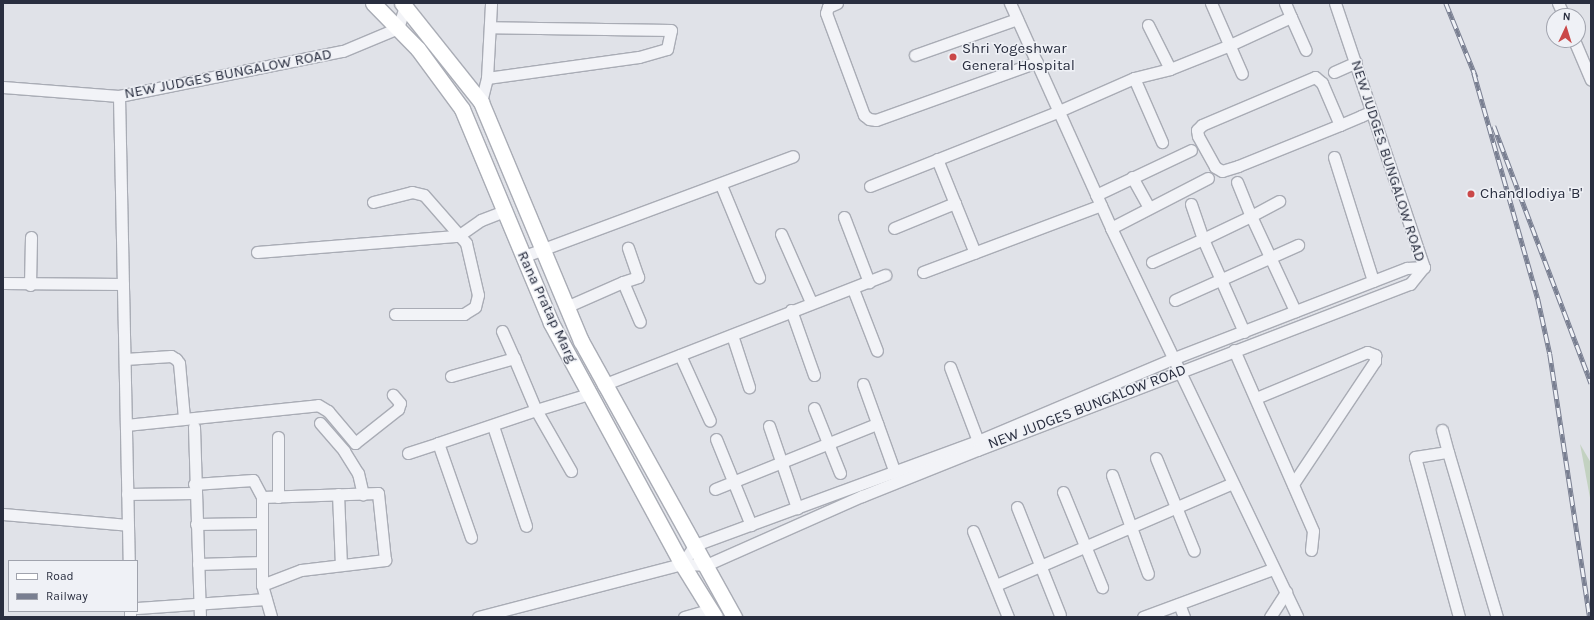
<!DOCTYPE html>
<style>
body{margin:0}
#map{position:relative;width:1594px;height:620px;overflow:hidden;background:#e0e2e8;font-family:Karla,sans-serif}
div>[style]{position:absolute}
.green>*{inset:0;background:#c3d2c1}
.roads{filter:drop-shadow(1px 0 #a9acb5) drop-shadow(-1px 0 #a9acb5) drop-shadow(0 1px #a9acb5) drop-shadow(0 -1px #a9acb5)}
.minor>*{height:11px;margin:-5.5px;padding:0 5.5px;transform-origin:5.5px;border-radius:5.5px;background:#f2f3f7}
.secondary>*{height:15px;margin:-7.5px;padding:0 7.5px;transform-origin:7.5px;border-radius:7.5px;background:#fff}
.rail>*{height:4.5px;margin-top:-2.25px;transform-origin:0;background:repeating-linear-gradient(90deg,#eff1f6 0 9px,#797f91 0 18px);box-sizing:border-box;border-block:1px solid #797f91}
.dots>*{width:11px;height:11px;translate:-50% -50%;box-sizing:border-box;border:2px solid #eff1f6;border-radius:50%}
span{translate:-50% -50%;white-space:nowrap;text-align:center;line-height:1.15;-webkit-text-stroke:3px #eff1f6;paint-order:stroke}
.poi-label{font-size:15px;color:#292e3f}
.left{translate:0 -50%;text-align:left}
.street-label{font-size:15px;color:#292e3f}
.frame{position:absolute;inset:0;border:4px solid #292e3f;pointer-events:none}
.legend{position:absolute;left:8px;top:560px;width:130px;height:52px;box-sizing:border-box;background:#eff1f6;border:1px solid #a0a3ad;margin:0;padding:5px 7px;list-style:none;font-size:12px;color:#292e3f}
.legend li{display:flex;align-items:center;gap:8px;height:20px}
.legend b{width:20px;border:1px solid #a0a3ad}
.north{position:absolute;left:1546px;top:8px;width:40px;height:40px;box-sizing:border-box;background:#eff1f6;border:1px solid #a0a3ad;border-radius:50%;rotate:4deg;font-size:11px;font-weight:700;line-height:16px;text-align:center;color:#292e3f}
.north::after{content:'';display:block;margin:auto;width:14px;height:18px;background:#ca4848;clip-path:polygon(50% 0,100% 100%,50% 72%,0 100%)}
</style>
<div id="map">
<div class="green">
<i style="clip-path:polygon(1580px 444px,1591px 463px,1591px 503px)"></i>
</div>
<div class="roads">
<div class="minor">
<i style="left:837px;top:3px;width:10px;rotate:156deg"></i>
<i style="left:828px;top:7px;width:6px;rotate:108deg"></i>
<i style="left:826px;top:13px;width:109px;rotate:69.6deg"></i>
<i style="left:864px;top:115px;width:6px;rotate:39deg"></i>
<i style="left:869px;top:119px;width:7px;rotate:8deg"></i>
<i style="left:876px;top:120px;width:171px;rotate:-19.8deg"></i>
<i style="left:1010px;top:3px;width:247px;rotate:65.8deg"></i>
<i style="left:1111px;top:228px;width:431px;rotate:64.4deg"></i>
<i style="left:1211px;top:3px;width:77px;rotate:66.4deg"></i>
<i style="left:1285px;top:3px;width:15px;rotate:67deg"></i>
<i style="left:1335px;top:3px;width:279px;rotate:71.4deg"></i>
<i style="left:1558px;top:3px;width:14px;rotate:65deg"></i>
<i style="left:1148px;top:25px;width:49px;rotate:63.4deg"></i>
<i style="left:1574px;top:40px;width:43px;rotate:67deg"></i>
<i style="left:915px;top:55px;width:108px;rotate:-19.4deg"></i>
<i style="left:1334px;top:72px;width:24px;rotate:-24deg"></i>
<i style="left:487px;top:78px;width:153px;rotate:-7.9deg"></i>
<i style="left:639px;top:57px;width:29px;rotate:-16deg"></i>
<i style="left:667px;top:49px;width:19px;rotate:-78deg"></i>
<i style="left:671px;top:30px;width:181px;rotate:-179.1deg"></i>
<i style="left:1134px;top:78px;width:70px;rotate:66.4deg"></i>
<i style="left:3px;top:87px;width:116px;rotate:4.4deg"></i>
<i style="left:119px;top:96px;width:228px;rotate:-11.4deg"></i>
<i style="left:343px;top:51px;width:60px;rotate:-22.7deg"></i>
<i style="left:398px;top:28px;width:26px;rotate:-72deg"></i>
<i style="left:119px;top:96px;width:465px;rotate:88.8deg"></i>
<i style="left:481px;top:102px;width:25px;rotate:-76deg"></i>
<i style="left:487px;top:78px;width:75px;rotate:-86.9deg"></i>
<i style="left:1340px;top:125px;width:46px;rotate:-113.2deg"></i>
<i style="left:1322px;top:83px;width:9px;rotate:-139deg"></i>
<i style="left:1315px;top:77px;width:123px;rotate:157deg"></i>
<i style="left:1202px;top:125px;width:7px;rotate:135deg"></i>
<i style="left:1197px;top:130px;width:6px;rotate:81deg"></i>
<i style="left:1198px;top:136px;width:35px;rotate:61deg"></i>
<i style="left:1215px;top:167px;width:8px;rotate:30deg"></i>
<i style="left:1222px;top:171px;width:17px;rotate:-17deg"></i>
<i style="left:1238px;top:166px;width:110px;rotate:-21.9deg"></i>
<i style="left:1340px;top:125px;width:23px;rotate:-23deg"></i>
<i style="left:1361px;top:116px;width:10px;rotate:-24deg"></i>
<i style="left:1334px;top:157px;width:130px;rotate:72.5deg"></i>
<i style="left:937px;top:159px;width:101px;rotate:68deg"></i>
<i style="left:1132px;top:177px;width:35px;rotate:61deg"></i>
<i style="left:1237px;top:182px;width:37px;rotate:68deg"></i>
<i style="left:1251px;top:216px;width:32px;rotate:-28deg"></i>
<i style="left:721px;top:185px;width:100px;rotate:67.6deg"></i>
<i style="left:870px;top:186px;width:203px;rotate:-21.6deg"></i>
<i style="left:1059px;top:111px;width:82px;rotate:-23.7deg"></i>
<i style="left:1134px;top:78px;width:37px;rotate:-14deg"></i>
<i style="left:1170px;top:69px;width:65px;rotate:-21.8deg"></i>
<i style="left:1230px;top:45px;width:67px;rotate:-24.7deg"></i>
<i style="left:1291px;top:17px;width:36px;rotate:66deg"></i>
<i style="left:1096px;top:195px;width:105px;rotate:-25.3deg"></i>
<i style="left:373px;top:202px;width:40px;rotate:-14.4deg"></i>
<i style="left:412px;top:192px;width:12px;rotate:14deg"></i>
<i style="left:424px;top:195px;width:64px;rotate:48.8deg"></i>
<i style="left:466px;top:243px;width:53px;rotate:77deg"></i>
<i style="left:478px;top:295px;width:12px;rotate:104deg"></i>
<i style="left:475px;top:307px;width:13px;rotate:148deg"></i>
<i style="left:464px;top:314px;width:69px;rotate:180deg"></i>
<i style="left:844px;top:217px;width:70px;rotate:69deg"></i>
<i style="left:894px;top:228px;width:66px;rotate:-22.3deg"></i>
<i style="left:1111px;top:228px;width:109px;rotate:-27.3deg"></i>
<i style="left:781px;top:234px;width:74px;rotate:66.2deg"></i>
<i style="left:257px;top:252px;width:202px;rotate:-4.6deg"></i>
<i style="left:458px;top:236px;width:28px;rotate:-35deg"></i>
<i style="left:481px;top:220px;width:26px;rotate:-21deg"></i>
<i style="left:522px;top:257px;width:289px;rotate:-20.4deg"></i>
<i style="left:1152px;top:262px;width:56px;rotate:-24.3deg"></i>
<i style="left:1203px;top:239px;width:37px;rotate:-109deg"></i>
<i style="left:923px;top:272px;width:190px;rotate:-20.6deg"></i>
<i style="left:623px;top:282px;width:16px;rotate:-18deg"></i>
<i style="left:638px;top:277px;width:31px;rotate:-109deg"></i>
<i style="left:3px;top:283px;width:120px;rotate:0.5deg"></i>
<i style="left:30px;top:285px;width:48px;rotate:-88.8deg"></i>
<i style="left:853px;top:289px;width:66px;rotate:68.8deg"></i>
<i style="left:1175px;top:300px;width:135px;rotate:-24.1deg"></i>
<i style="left:566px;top:307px;width:62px;rotate:-23.7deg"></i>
<i style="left:623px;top:282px;width:43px;rotate:67deg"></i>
<i style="left:791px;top:310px;width:69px;rotate:70.5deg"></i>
<i style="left:502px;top:331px;width:30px;rotate:66deg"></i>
<i style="left:1244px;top:332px;width:102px;rotate:-113.8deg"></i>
<i style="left:1203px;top:239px;width:53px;rotate:-25.6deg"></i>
<i style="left:1251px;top:216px;width:105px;rotate:65.1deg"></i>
<i style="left:732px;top:335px;width:55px;rotate:71.9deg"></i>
<i style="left:1234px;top:350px;width:197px;rotate:66.4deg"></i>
<i style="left:1313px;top:531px;width:19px;rotate:96deg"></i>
<i style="left:680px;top:355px;width:72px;rotate:65.6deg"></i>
<i style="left:125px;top:359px;width:46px;rotate:-3.7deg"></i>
<i style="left:171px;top:356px;width:6px;rotate:31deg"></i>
<i style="left:176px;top:359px;width:5px;rotate:53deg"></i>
<i style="left:179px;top:363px;width:55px;rotate:84.8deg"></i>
<i style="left:950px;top:367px;width:79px;rotate:69.3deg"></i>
<i style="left:451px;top:376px;width:66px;rotate:-15.9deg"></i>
<i style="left:514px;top:358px;width:56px;rotate:67.1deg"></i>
<i style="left:536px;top:410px;width:103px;rotate:161.4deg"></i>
<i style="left:438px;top:443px;width:100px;rotate:70.7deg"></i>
<i style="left:863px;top:384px;width:95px;rotate:70.2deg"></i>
<i style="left:603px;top:385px;width:303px;rotate:-21.3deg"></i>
<i style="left:1256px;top:398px;width:120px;rotate:-22.5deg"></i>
<i style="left:1367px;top:352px;width:9px;rotate:21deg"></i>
<i style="left:1375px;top:355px;width:6px;rotate:90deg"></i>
<i style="left:1375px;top:361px;width:148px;rotate:123.7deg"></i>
<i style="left:814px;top:408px;width:70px;rotate:68.2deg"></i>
<i style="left:320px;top:423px;width:37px;rotate:49deg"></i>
<i style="left:344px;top:451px;width:26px;rotate:58deg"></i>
<i style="left:358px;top:473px;width:22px;rotate:77deg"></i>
<i style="left:126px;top:425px;width:193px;rotate:-5.9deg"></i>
<i style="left:318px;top:405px;width:12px;rotate:31deg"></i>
<i style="left:328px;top:411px;width:42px;rotate:49.8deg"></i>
<i style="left:355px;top:443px;width:55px;rotate:-38.3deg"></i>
<i style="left:398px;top:409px;width:6px;rotate:-72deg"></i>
<i style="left:400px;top:403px;width:11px;rotate:-131deg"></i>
<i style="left:493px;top:426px;width:105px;rotate:71.7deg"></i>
<i style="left:769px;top:426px;width:87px;rotate:71.1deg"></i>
<i style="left:194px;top:427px;width:190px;rotate:88.2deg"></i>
<i style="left:1442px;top:430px;width:23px;rotate:75deg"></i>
<i style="left:278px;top:437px;width:60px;rotate:90deg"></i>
<i style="left:716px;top:439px;width:93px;rotate:67.9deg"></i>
<i style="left:408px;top:453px;width:32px;rotate:-18deg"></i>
<i style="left:1156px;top:458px;width:100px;rotate:67.8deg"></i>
<i style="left:571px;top:471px;width:70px;rotate:-119.8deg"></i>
<i style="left:536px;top:410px;width:55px;rotate:-16.8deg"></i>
<i style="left:1112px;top:475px;width:105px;rotate:70deg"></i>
<i style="left:194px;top:484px;width:59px;rotate:-3.9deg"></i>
<i style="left:253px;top:480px;width:19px;rotate:62deg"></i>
<i style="left:715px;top:489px;width:175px;rotate:-21.9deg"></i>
<i style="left:1063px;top:492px;width:103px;rotate:67.7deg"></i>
<i style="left:127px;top:494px;width:67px;rotate:-0.9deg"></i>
<i style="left:338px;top:494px;width:71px;rotate:87.6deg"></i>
<i style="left:1017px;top:507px;width:116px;rotate:68.3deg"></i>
<i style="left:3px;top:514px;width:125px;rotate:5deg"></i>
<i style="left:196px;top:524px;width:66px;rotate:-0.9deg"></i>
<i style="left:973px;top:531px;width:93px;rotate:67.9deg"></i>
<i style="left:198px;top:564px;width:64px;rotate:-1.8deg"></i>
<i style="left:682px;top:564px;width:23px;rotate:-56deg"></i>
<i style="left:695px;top:545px;width:302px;rotate:-20.2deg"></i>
<i style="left:978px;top:441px;width:211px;rotate:-22.9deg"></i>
<i style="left:1172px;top:359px;width:252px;rotate:-21.2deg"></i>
<i style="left:1407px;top:268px;width:17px;rotate:-3deg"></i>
<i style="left:262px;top:585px;width:42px;rotate:-21deg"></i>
<i style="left:301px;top:570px;width:85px;rotate:-6.8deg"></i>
<i style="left:385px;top:560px;width:67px;rotate:-96deg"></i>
<i style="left:378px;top:493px;width:116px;rotate:178deg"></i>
<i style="left:262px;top:497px;width:88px;rotate:90deg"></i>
<i style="left:262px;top:585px;width:33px;rotate:74deg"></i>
<i style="left:996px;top:585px;width:256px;rotate:-23.3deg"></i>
<i style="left:1179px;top:604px;width:14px;rotate:69deg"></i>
<i style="left:137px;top:608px;width:129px;rotate:-4deg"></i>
<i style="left:130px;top:611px;width:6px;rotate:90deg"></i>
<i style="left:478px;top:617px;width:211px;rotate:-14.6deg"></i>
<i style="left:682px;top:564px;width:24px;rotate:2deg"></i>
<i style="left:706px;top:565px;width:171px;rotate:-23.9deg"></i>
<i style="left:862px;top:496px;width:124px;rotate:-21.8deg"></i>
<i style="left:977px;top:450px;width:464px;rotate:-21deg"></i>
<i style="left:1410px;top:284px;width:22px;rotate:-51deg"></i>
<i style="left:684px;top:617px;width:29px;rotate:-16deg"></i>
<i style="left:1143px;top:617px;width:139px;rotate:-20.3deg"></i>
<i style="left:1270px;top:617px;width:30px;rotate:-57deg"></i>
<i style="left:1459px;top:617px;width:166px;rotate:-105.4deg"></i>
<i style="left:1415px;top:457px;width:33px;rotate:-9deg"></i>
<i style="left:1448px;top:452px;width:172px;rotate:73.5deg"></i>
</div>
<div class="secondary">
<i style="left:373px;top:3px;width:64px;rotate:45.6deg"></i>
<i style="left:418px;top:49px;width:74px;rotate:53.7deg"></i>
<i style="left:462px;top:109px;width:232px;rotate:67.4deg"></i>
<i style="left:551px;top:323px;width:274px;rotate:61.5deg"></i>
<i style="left:682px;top:564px;width:62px;rotate:58.1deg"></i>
<i style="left:402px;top:3px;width:127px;rotate:51.4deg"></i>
<i style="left:481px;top:102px;width:259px;rotate:67.3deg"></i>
<i style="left:581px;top:341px;width:316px;rotate:61deg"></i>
</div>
</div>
<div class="rail">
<i style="left:1446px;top:3px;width:80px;rotate:67.9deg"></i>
<i style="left:1474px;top:73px;width:235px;rotate:74.2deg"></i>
<i style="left:1538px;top:299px;width:56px;rotate:77.7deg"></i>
<i style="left:1550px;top:354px;width:266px;rotate:81.4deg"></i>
<i style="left:1494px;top:126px;width:275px;rotate:69.3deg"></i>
</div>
<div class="dots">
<i style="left:953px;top:57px;background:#ca4848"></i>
<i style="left:1471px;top:194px;background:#ca4848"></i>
</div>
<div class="poi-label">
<span class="left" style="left:962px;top:57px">Shri Yogeshwar<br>General Hospital</span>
<span class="left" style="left:1480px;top:194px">Chandlodiya 'B'</span>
</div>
<div class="street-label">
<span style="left:228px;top:74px;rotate:-11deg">NEW JUDGES BUNGALOW ROAD</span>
<span style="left:1388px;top:161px;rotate:72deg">NEW JUDGES BUNGALOW ROAD</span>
<span style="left:547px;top:307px;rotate:65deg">Rana Pratap Marg</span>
<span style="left:1087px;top:407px;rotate:-21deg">NEW JUDGES BUNGALOW ROAD</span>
</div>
<div class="frame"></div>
<ul class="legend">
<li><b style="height:5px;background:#fff"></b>Road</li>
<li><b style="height:5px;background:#797f91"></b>Railway</li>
</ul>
<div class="north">N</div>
</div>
